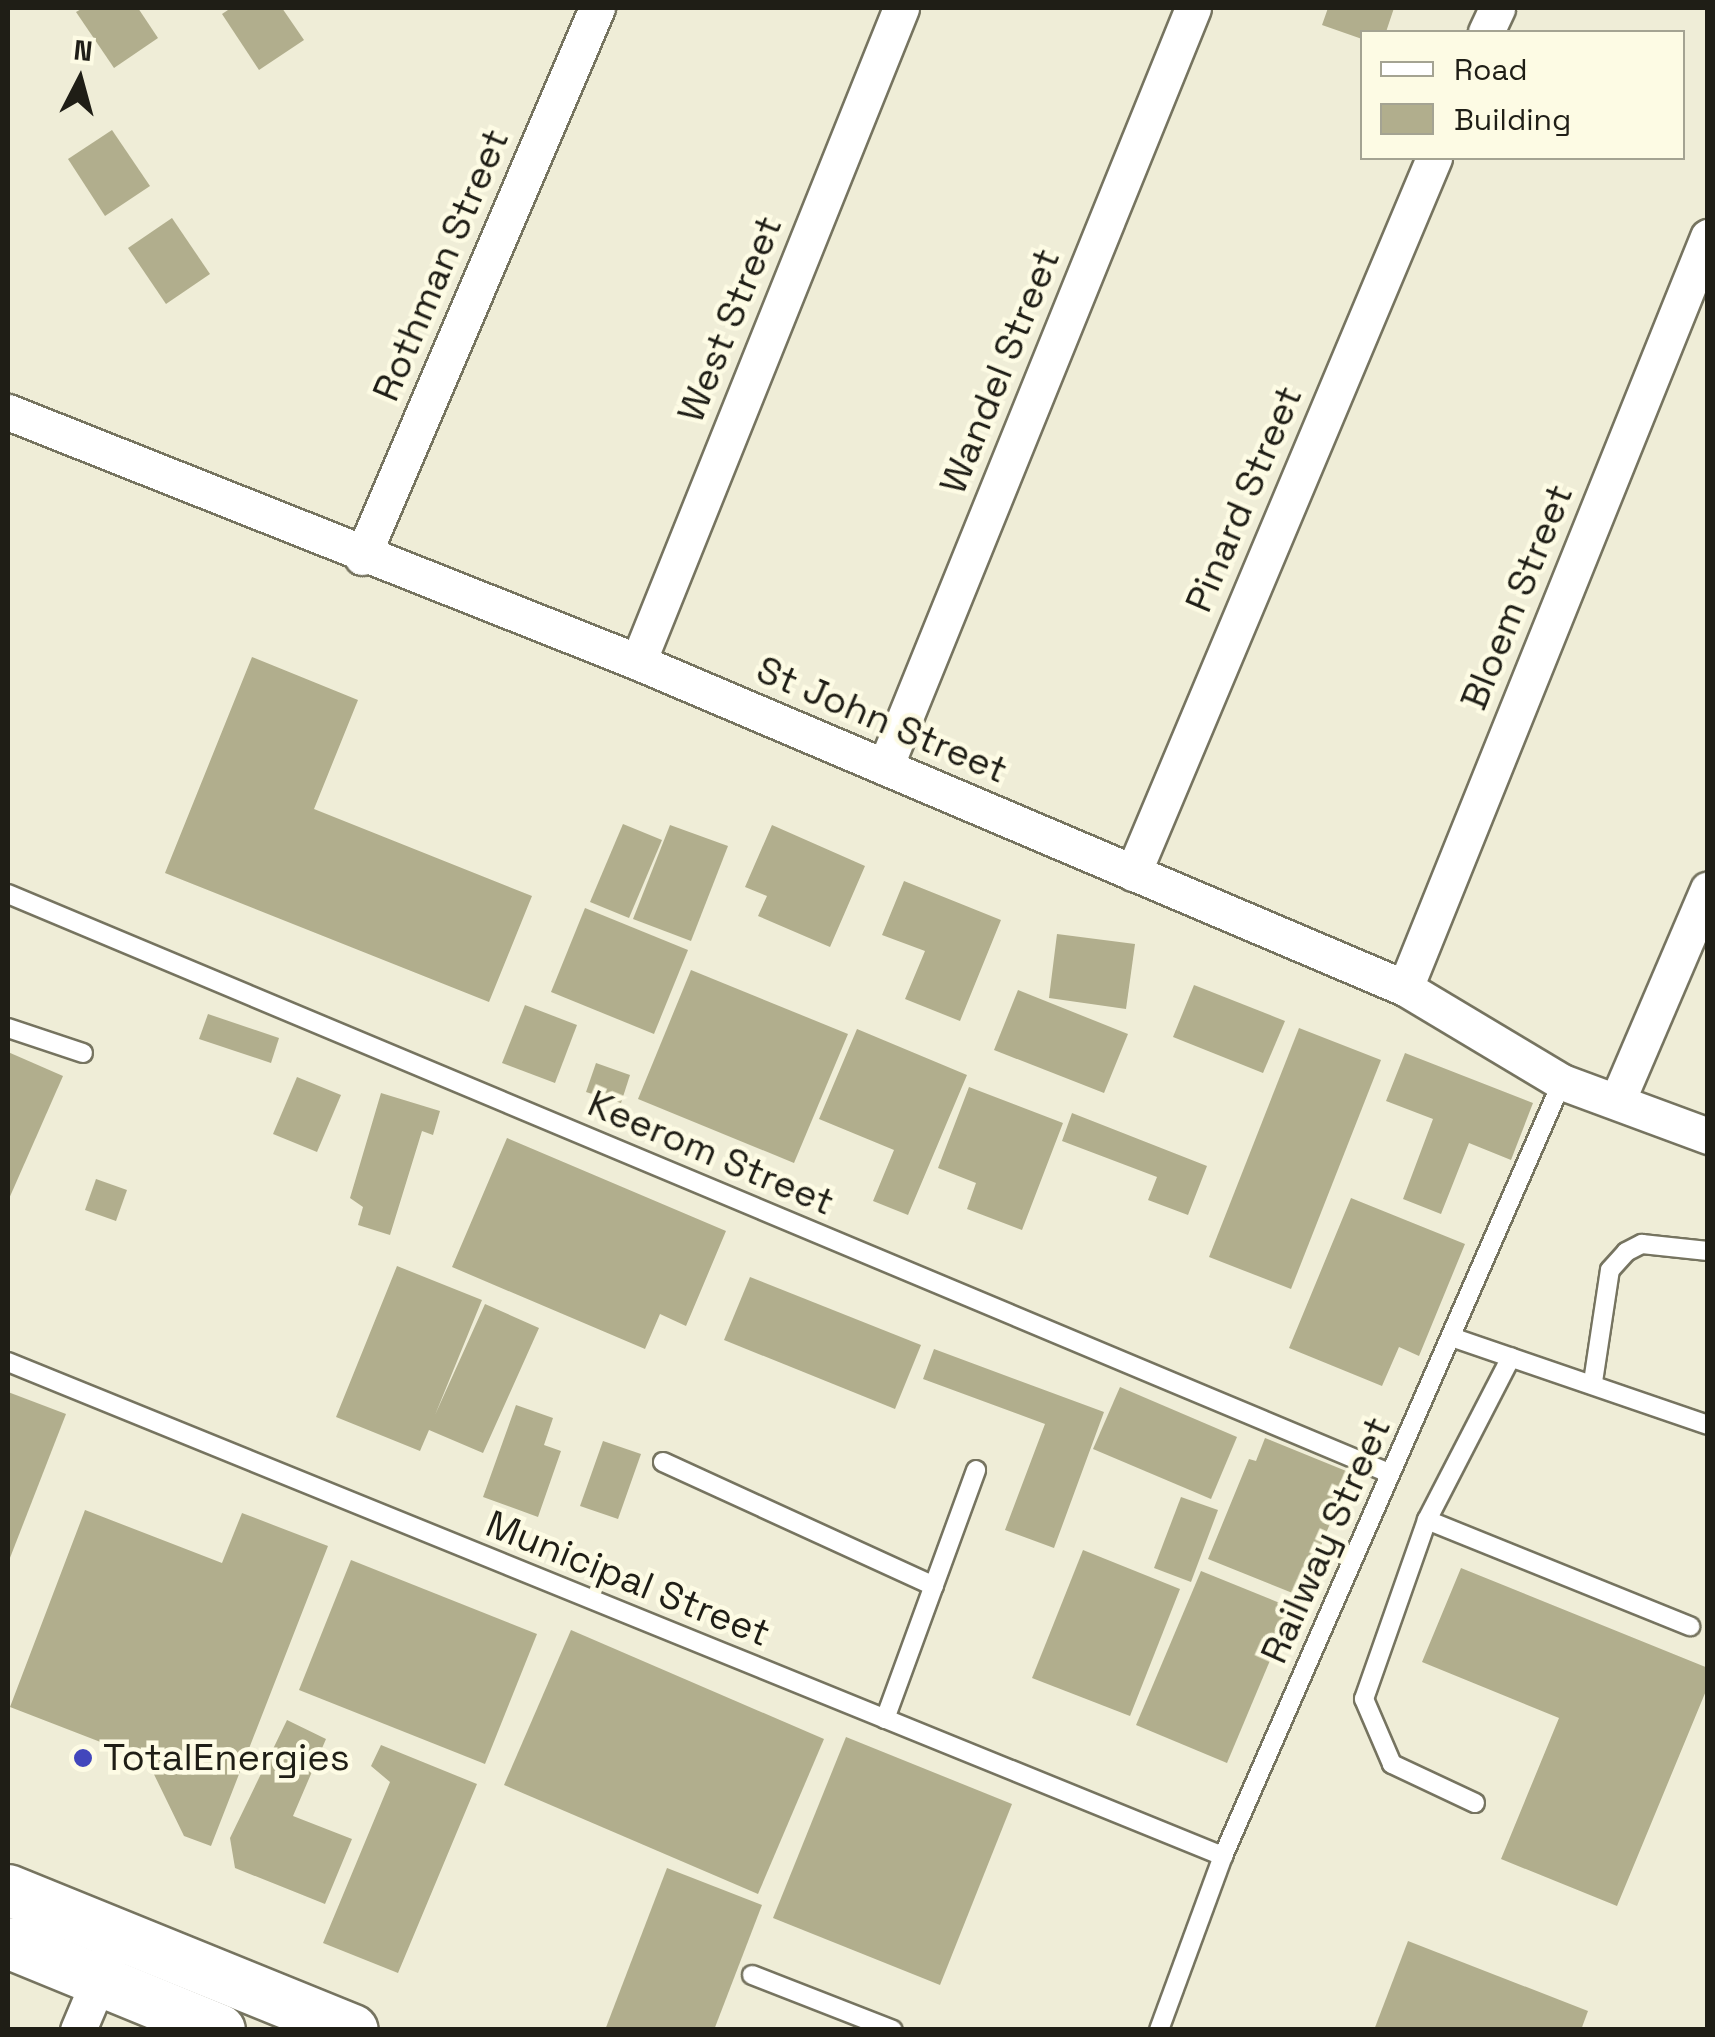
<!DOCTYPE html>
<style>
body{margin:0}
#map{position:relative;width:1715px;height:2037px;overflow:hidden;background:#efedd7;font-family:"Space Grotesk",sans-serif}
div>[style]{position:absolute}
.building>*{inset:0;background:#b1ae8d}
.roads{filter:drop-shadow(2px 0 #767460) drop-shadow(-2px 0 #767460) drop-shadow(0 2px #767460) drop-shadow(0 -2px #767460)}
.lane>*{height:18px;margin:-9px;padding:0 9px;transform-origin:9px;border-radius:9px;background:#fff}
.street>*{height:35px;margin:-17.5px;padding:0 17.5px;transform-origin:17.5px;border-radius:17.5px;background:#fff}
.secondary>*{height:50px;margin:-25px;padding:0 25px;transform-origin:25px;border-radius:25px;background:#fff}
.dots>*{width:28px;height:28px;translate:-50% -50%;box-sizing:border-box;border:5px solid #fdfbe4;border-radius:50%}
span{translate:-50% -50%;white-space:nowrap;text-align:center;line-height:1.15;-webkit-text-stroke:9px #fdfbe4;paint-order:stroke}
.street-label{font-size:38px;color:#1f1e16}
.poi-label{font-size:38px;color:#1f1e16}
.left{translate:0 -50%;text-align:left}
.frame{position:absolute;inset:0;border:10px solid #1f1e16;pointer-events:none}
.legend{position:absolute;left:1360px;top:30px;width:325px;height:130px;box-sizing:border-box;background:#fdfbe4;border:2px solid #a4a392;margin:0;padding:12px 18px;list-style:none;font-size:30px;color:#1f1e16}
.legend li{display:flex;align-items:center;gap:20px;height:50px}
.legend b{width:50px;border:2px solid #a4a392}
.north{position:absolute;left:30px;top:30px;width:100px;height:100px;-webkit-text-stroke:8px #fdfbe4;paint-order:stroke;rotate:6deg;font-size:28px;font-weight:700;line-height:40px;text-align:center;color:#1f1e16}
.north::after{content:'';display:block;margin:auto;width:35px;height:45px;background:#1f1e16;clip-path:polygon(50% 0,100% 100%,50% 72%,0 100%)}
</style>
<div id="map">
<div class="building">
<i style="clip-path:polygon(83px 8px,138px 8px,158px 38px,114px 68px,76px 12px)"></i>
<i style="clip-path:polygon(231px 8px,282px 8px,304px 40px,259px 70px,222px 14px)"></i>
<i style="clip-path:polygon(1328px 8px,1394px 8px,1386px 32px,1362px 32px,1362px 39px,1322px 25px)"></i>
<i style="clip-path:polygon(112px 130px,150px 186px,105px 216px,68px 159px)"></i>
<i style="clip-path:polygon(172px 218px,210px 274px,166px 304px,128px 248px)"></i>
<i style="clip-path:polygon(252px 657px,358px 700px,314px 809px,532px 896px,489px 1002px,165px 873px)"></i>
<i style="clip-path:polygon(623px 824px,662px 840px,629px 918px,590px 902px)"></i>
<i style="clip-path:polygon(670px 825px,728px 846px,691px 941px,633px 919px)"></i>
<i style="clip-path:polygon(772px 825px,865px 866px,830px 947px,758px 916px,767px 896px,745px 887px)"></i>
<i style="clip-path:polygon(904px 881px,1001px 920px,960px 1021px,905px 999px,925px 951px,882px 935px)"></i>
<i style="clip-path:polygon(585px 908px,688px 950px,654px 1034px,551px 992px)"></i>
<i style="clip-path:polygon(1057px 934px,1135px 944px,1126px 1009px,1049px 998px)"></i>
<i style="clip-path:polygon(691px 970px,848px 1034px,794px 1163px,638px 1099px)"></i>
<i style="clip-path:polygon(1194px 985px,1285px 1021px,1263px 1073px,1173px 1037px)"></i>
<i style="clip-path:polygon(1018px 990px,1128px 1034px,1104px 1093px,994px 1050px)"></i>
<i style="clip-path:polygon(525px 1005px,577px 1025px,555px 1083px,502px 1063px)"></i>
<i style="clip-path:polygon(208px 1014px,279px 1038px,271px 1063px,199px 1039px)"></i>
<i style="clip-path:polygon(1299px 1028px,1381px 1060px,1291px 1289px,1209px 1257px)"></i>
<i style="clip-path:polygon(857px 1029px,967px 1075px,908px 1215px,873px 1201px,894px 1150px,819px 1119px)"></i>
<i style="clip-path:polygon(8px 1052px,63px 1076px,8px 1201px)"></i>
<i style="clip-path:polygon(1405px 1053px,1533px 1103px,1511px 1160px,1469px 1143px,1441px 1214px,1403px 1199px,1433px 1119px,1386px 1101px)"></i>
<i style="clip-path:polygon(596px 1063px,630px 1075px,621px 1103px,586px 1092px)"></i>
<i style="clip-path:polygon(297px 1077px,341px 1095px,317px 1152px,273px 1134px)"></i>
<i style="clip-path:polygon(969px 1087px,1063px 1123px,1022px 1230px,967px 1209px,976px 1183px,938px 1168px)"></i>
<i style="clip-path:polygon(381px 1093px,440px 1111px,433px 1135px,422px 1131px,390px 1235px,358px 1225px,363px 1207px,350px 1198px)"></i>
<i style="clip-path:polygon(1072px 1113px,1207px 1166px,1188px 1215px,1148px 1200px,1157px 1177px,1062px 1141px)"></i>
<i style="clip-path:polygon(507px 1138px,726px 1231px,686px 1326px,660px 1314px,645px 1349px,452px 1267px)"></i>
<i style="clip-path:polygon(96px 1179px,127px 1190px,116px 1221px,85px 1210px)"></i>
<i style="clip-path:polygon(1351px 1198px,1465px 1244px,1419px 1356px,1399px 1347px,1382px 1386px,1289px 1348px)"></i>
<i style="clip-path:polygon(397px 1266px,482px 1300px,435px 1415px,485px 1304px,539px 1328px,483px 1453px,429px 1430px,420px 1451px,336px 1417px)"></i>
<i style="clip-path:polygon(750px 1277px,921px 1345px,895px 1409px,724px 1340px)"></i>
<i style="clip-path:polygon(934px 1349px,1104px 1412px,1054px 1548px,1005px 1530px,1045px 1424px,923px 1379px)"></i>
<i style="clip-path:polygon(1120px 1387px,1237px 1437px,1211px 1499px,1093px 1449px)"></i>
<i style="clip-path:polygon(8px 1392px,66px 1414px,8px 1563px)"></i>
<i style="clip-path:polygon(516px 1405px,553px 1418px,544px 1445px,561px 1451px,538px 1517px,483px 1497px)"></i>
<i style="clip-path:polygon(1265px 1438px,1351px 1473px,1300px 1596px,1208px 1559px,1249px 1459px,1256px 1461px)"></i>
<i style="clip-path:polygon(603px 1441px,641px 1454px,618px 1519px,580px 1506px)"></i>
<i style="clip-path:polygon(1181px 1497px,1218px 1510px,1191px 1582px,1154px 1568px)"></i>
<i style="clip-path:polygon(85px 1510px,222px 1563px,242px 1513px,328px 1546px,211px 1846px,184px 1836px,147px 1760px,10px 1707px)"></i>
<i style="clip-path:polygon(1083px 1550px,1180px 1589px,1130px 1716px,1032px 1678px)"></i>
<i style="clip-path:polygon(351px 1560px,537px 1634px,485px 1764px,299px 1690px)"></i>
<i style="clip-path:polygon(1461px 1568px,1708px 1668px,1708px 1686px,1617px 1906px,1501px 1859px,1559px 1718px,1422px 1662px)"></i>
<i style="clip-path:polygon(1201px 1571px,1292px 1608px,1227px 1763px,1136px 1725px)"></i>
<i style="clip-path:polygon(571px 1630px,824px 1739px,758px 1894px,504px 1785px)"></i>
<i style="clip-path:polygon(287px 1720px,326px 1739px,293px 1816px,352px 1839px,325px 1904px,235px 1868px,230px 1838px)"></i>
<i style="clip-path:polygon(846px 1737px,1012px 1804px,940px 1985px,773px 1918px)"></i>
<i style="clip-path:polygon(381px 1745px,477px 1784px,398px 1973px,323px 1943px,390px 1782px,371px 1766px)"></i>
<i style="clip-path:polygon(667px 1868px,762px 1905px,714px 2030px,605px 2030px)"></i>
<i style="clip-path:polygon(1408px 1941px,1588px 2011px,1581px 2030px,1374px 2030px)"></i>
</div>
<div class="roads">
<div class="lane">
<i style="left:8px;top:894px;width:1497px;rotate:22.75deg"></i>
<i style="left:8px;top:1028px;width:79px;rotate:18.4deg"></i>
<i style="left:1454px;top:1338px;width:268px;rotate:18.9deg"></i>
<i style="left:8px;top:1362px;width:1312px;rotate:22.13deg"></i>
<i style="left:1593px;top:1382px;width:113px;rotate:-81.4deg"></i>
<i style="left:1610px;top:1270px;width:24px;rotate:-48deg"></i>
<i style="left:1626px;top:1252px;width:18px;rotate:-27deg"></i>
<i style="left:1642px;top:1244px;width:66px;rotate:6.1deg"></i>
<i style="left:663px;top:1462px;width:298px;rotate:24.6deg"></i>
<i style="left:1427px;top:1520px;width:284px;rotate:22deg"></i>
<i style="left:885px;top:1719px;width:265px;rotate:-69.9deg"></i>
<i style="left:1475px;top:1803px;width:92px;rotate:-154.8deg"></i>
<i style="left:1392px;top:1764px;width:71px;rotate:-113.3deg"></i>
<i style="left:1364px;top:1699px;width:190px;rotate:-70.6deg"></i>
<i style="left:1427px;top:1520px;width:183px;rotate:-62.7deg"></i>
<i style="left:752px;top:1975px;width:151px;rotate:21.3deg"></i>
<i style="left:1159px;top:2030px;width:185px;rotate:-69.8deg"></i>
<i style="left:1223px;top:1856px;width:845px;rotate:-66.35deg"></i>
</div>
<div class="street">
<i style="left:1486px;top:32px;width:26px;rotate:-65deg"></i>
<i style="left:8px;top:412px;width:678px;rotate:21.64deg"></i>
<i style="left:638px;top:662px;width:833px;rotate:23.03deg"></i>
<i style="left:1405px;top:988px;width:183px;rotate:30.9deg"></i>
<i style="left:1562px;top:1082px;width:156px;rotate:20.3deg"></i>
<i style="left:362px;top:557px;width:597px;rotate:-66.83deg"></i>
<i style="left:638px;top:662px;width:705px;rotate:-68.09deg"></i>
<i style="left:885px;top:767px;width:819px;rotate:-67.91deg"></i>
<i style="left:1133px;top:873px;width:776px;rotate:-67.17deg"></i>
<i style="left:1405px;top:988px;width:810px;rotate:-68.03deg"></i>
<i style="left:1618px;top:1099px;width:228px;rotate:-66.8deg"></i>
<i style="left:78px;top:2030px;width:77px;rotate:-67.1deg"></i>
</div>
<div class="secondary">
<i style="left:8px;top:1890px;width:372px;rotate:22.1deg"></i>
<i style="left:8px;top:1943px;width:229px;rotate:22.3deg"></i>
</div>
</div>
<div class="dots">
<i style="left:83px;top:1758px;background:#4247bc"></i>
</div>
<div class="street-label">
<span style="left:441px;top:265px;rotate:-67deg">Rothman Street</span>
<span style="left:730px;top:319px;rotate:-68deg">West Street</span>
<span style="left:1000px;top:371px;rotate:-68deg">Wandel Street</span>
<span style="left:1244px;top:499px;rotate:-67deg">Pinard Street</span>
<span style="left:1517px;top:597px;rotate:-68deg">Bloem Street</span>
<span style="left:882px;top:720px;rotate:23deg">St John Street</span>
<span style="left:711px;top:1153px;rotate:23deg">Keerom Street</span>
<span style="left:1326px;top:1540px;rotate:-66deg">Railway Street</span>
<span style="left:628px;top:1579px;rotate:22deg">Municipal Street</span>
</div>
<div class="poi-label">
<span class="left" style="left:103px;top:1758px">TotalEnergies</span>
</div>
<div class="frame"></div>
<ul class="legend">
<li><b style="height:12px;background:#fff"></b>Road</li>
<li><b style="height:28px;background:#b1ae8d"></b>Building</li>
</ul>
<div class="north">N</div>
</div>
